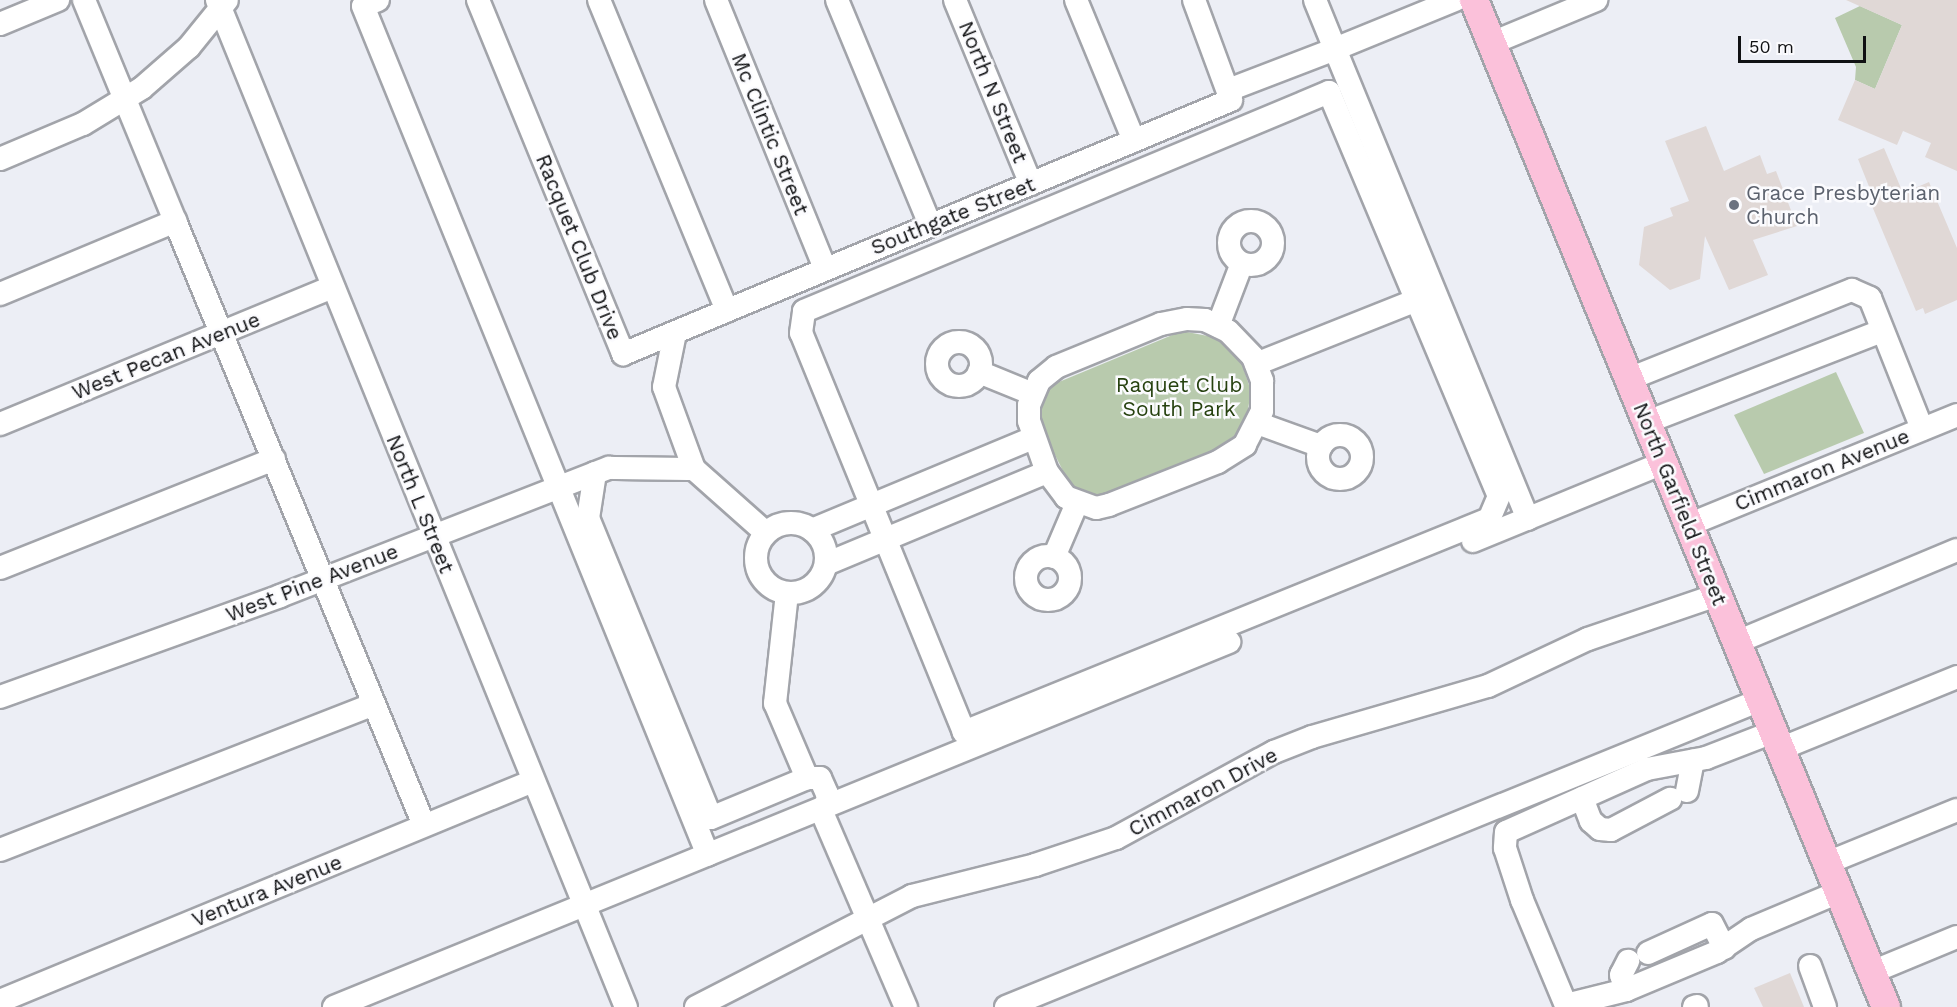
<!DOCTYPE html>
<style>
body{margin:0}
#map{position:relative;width:1957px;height:1007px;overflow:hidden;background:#eceef5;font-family:"Work Sans",sans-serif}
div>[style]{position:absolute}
.green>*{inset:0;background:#b8caad}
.building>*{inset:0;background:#e0d8d6}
.roads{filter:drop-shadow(2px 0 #a2a4aa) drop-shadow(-2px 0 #a2a4aa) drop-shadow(0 2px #a2a4aa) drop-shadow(0 -2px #a2a4aa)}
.minor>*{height:22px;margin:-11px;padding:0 11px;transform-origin:11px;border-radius:11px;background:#fff}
.minor>.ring{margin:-11px;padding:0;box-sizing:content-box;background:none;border:22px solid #fff;border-radius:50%}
.major>*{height:28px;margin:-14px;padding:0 14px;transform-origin:14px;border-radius:14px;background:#fbc1da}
.dots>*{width:16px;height:16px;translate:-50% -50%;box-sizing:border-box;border:3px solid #fbfbfe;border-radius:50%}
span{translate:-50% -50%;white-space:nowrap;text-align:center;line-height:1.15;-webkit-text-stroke:5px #fbfbfe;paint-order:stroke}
.street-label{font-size:21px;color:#101113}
.worship-label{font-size:21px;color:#5b616d}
.left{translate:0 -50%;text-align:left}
.park-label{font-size:21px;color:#26410f}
.scale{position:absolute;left:1738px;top:36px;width:128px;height:27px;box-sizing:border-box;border:3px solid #101113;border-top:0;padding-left:8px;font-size:18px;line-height:21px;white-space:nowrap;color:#101113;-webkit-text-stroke:4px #fbfbfe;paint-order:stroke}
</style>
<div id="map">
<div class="green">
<i style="clip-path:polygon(1860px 6px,1902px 25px,1875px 89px,1855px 80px,1856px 67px,1835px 18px)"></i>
<i style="clip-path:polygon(1182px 331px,1218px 338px,1240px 358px,1251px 391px,1246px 422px,1237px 434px,1211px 452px,1106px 496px,1094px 497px,1072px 489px,1041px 427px,1039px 413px,1046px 391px,1054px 384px)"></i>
<i style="clip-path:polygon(1836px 372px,1864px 433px,1764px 474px,1734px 415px)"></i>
</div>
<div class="building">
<i style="clip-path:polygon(1846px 0,1957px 0,1957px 171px,1925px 157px,1931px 143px,1903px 131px,1897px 145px,1838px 120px,1855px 80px,1875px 89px,1902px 25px)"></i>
<i style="clip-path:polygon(1706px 126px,1724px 171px,1760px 155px,1767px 174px,1776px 171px,1797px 226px,1753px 240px,1768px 275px,1729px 290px,1705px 236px,1700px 279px,1670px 290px,1639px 265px,1644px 227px,1673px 216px,1670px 208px,1689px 201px,1665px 141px)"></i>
<i style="clip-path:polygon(1884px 148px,1903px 193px,1929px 182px,1957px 248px,1957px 300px,1925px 314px,1923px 308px,1916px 311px,1872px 206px,1876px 204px,1858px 159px)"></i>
<i style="clip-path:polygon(1790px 973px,1804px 1007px,1763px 1007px,1754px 988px)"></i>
</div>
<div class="roads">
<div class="minor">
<i style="left:84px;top:0;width:239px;rotate:67.6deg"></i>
<i style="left:217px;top:0;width:1087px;rotate:67.9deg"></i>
<i style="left:378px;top:0;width:16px;rotate:158deg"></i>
<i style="left:363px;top:6px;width:916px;rotate:67.89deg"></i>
<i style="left:478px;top:0;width:383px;rotate:67.7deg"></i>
<i style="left:623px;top:354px;width:659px;rotate:-22.67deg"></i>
<i style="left:1231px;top:100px;width:107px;rotate:-110.3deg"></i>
<i style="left:599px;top:0;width:336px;rotate:67.6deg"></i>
<i style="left:716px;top:0;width:290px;rotate:67.9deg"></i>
<i style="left:837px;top:0;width:243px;rotate:67.5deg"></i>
<i style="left:955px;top:0;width:199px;rotate:67.6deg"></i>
<i style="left:1076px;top:0;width:152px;rotate:67.6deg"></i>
<i style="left:1315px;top:0;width:53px;rotate:67.8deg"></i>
<i style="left:1335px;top:49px;width:130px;rotate:-22.2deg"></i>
<i style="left:0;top:24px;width:63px;rotate:-22.5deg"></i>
<i style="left:1492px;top:43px;width:113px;rotate:-22.5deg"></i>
<i style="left:1231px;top:89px;width:111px;rotate:-21deg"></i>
<i style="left:1335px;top:49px;width:508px;rotate:67.68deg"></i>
<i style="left:1329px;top:92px;width:438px;rotate:67.2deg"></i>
<i style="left:1499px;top:496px;width:25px;rotate:113deg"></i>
<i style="left:1489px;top:519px;width:567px;rotate:157.92deg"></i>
<i style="left:964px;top:732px;width:431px;rotate:-112.2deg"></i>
<i style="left:801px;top:333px;width:22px;rotate:-82deg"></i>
<i style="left:804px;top:311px;width:569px;rotate:-22.64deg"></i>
<i style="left:0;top:159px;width:90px;rotate:-22.9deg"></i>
<i style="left:83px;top:124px;width:69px;rotate:-31.4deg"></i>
<i style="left:142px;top:88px;width:62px;rotate:-41.1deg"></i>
<i style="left:189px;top:47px;width:60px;rotate:-51deg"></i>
<i class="ring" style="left:1229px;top:221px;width:22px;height:22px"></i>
<i style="left:0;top:294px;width:190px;rotate:-22.6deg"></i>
<i style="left:175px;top:221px;width:653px;rotate:67.6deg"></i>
<i style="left:1187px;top:319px;width:18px;rotate:3deg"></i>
<i style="left:1205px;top:320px;width:25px;rotate:26deg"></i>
<i style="left:1228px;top:331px;width:36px;rotate:46deg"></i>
<i style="left:1253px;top:357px;width:26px;rotate:69deg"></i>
<i style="left:1262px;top:381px;width:30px;rotate:90deg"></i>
<i style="left:1262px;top:411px;width:38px;rotate:117deg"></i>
<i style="left:1245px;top:445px;width:32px;rotate:148deg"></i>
<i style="left:1218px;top:462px;width:117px;rotate:158.5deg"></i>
<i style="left:1109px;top:505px;width:13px;rotate:167deg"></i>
<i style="left:1096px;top:508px;width:32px;rotate:-160deg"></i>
<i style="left:1066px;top:497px;width:31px;rotate:-127deg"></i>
<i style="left:1047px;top:472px;width:54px;rotate:-109.4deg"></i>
<i style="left:1029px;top:421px;width:16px;rotate:-90deg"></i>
<i style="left:1029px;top:405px;width:26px;rotate:-67deg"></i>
<i style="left:1039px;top:381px;width:22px;rotate:-39deg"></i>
<i style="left:1056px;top:367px;width:113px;rotate:-22.3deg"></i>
<i style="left:1161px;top:324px;width:26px;rotate:-11deg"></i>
<i style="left:1218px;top:326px;width:67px;rotate:-69.1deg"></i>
<i style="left:675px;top:333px;width:55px;rotate:101.5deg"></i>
<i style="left:664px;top:387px;width:87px;rotate:69.9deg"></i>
<i style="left:694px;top:469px;width:96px;rotate:41.6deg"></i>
<i class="ring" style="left:937px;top:342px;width:22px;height:22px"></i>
<i style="left:1256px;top:364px;width:173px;rotate:-21.7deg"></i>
<i style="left:979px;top:372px;width:58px;rotate:22.2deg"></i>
<i style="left:1629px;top:379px;width:240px;rotate:-21.8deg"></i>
<i style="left:1852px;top:290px;width:20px;rotate:24deg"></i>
<i style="left:1870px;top:298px;width:141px;rotate:68.3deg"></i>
<i style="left:1647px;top:422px;width:252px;rotate:-21.2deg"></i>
<i style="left:1257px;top:423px;width:68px;rotate:19.8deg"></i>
<i style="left:0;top:424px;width:359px;rotate:-22.4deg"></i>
<i class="ring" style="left:1318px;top:435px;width:22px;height:22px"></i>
<i style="left:595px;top:473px;width:46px;rotate:98.8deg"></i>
<i style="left:588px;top:518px;width:324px;rotate:67.7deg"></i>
<i style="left:711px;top:818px;width:104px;rotate:-22.6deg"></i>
<i style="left:807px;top:778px;width:13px"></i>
<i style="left:820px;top:778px;width:17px;rotate:66deg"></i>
<i style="left:827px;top:794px;width:6px;rotate:72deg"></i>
<i style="left:829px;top:800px;width:13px;rotate:129deg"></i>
<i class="ring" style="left:756px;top:523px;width:48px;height:48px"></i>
<i style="left:1688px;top:525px;width:291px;rotate:-22.2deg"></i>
<i style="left:812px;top:530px;width:239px;rotate:-22.6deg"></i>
<i style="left:1473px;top:541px;width:205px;rotate:-22.3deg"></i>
<i class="ring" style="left:1026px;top:556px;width:22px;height:22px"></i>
<i style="left:1054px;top:557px;width:59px;rotate:-66.9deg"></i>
<i style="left:826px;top:564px;width:239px;rotate:-22.6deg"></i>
<i style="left:0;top:568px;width:295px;rotate:-21.7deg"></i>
<i style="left:787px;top:593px;width:111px;rotate:96.2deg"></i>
<i style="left:775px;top:703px;width:82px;rotate:66.9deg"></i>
<i style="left:1737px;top:642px;width:238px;rotate:-22.7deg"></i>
<i style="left:0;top:697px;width:298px;rotate:-19.8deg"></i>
<i style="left:280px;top:596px;width:353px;rotate:-21.3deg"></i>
<i style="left:609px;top:468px;width:85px;rotate:0.7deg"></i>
<i style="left:1773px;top:732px;width:72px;rotate:158.8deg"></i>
<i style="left:1706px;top:758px;width:60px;rotate:169.4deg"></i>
<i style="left:1647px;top:769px;width:154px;rotate:155.9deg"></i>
<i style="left:1506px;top:832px;width:16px;rotate:94deg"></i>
<i style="left:1505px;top:848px;width:55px;rotate:71.9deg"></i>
<i style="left:1522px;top:900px;width:114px;rotate:67.3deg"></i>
<i style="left:1566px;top:1005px;width:62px;rotate:-14deg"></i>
<i style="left:1626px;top:990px;width:99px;rotate:-22.7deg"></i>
<i style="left:1717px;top:952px;width:41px;rotate:-34.1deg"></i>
<i style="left:1751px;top:929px;width:95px;rotate:-22.8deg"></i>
<i style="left:1780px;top:749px;width:191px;rotate:-22.1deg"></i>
<i style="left:1687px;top:791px;width:31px;rotate:-79deg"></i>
<i style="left:1582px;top:798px;width:25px;rotate:69deg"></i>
<i style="left:1591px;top:821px;width:12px;rotate:42deg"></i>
<i style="left:1600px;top:829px;width:11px;rotate:5deg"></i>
<i style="left:1611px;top:830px;width:67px;rotate:-27.7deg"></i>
<i style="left:821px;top:810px;width:215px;rotate:66.7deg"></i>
<i style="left:0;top:850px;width:401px;rotate:-21.3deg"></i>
<i style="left:1827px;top:863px;width:140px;rotate:-22.2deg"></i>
<i style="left:1648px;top:953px;width:70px;rotate:-24.4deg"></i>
<i style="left:1712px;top:924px;width:27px;rotate:63deg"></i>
<i style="left:1810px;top:966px;width:44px;rotate:69.9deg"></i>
<i style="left:1872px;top:972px;width:92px;rotate:-22.4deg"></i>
<i style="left:1626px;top:990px;width:16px;rotate:-108deg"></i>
<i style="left:1621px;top:975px;width:16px;rotate:-63deg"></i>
<i style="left:0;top:1001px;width:577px;rotate:-22.43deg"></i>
<i style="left:334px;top:1007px;width:967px;rotate:-22.19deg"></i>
<i style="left:696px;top:1007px;width:243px;rotate:-27.2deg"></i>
<i style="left:912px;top:896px;width:127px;rotate:-14.1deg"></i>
<i style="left:1035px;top:865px;width:85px;rotate:-18.4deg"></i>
<i style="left:1116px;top:838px;width:180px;rotate:-28.6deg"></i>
<i style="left:1274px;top:752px;width:41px;rotate:-21.5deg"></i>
<i style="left:1312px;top:737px;width:183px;rotate:-16.2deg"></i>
<i style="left:1488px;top:686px;width:110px;rotate:-25.2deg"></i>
<i style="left:1588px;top:639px;width:136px;rotate:-18.8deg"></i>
<i style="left:1006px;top:1007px;width:814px;rotate:-22.15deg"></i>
<i style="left:1694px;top:1007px;width:3px;rotate:-18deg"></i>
</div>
<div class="major">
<i style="left:1474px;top:0;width:1088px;rotate:67.75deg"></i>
</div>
</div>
<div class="dots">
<i style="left:1734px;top:205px;background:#6b7280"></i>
</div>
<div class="street-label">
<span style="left:993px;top:92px;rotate:68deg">North N Street</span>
<span style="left:770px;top:134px;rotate:68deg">Mc Clintic Street</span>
<span style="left:953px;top:216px;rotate:-22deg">Southgate Street</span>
<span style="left:579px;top:247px;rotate:68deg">Racquet Club Drive</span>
<span style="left:166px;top:356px;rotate:-22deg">West Pecan Avenue</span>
<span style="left:1822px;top:470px;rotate:-22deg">Cimmaron Avenue</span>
<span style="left:420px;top:504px;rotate:68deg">North L Street</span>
<span style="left:1680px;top:504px;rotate:68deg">North Garfield Street</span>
<span style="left:312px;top:583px;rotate:-21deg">West Pine Avenue</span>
<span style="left:1203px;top:792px;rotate:-28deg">Cimmaron Drive</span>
<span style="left:267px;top:891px;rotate:-22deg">Ventura Avenue</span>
</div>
<div class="worship-label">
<span class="left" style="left:1746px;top:205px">Grace Presbyterian<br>Church</span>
</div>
<div class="park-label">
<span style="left:1179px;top:397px">Raquet Club<br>South Park</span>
</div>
<div class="scale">50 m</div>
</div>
